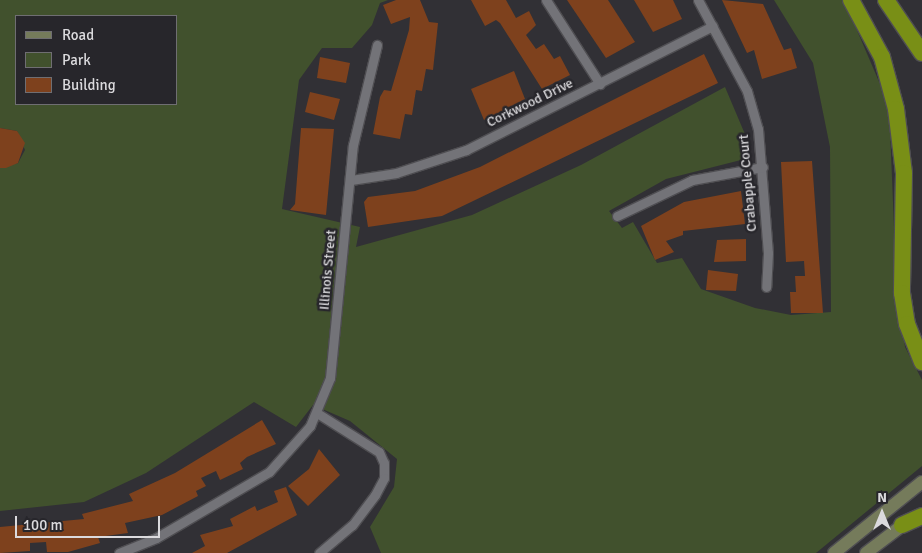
<!DOCTYPE html>
<style>
body{margin:0}
#map{position:relative;width:922px;height:553px;overflow:hidden;background:#313035;font-family:Signika,sans-serif}
div>[style]{position:absolute}
.green>*{inset:0;background:#41512d}
.building>*{inset:0;background:#7e411d}
.roads{filter:drop-shadow(1px 0 #4f4e52) drop-shadow(-1px 0 #4f4e52) drop-shadow(0 1px #4f4e52) drop-shadow(0 -1px #4f4e52)}
.minor>*{height:9px;margin:-4.5px;padding:0 4.5px;transform-origin:4.5px;border-radius:4.5px;background:#737378}
.secondary>*{height:12px;margin:-6px;padding:0 6px;transform-origin:6px;border-radius:6px;background:#757b5b}
.motorway>*{height:16px;margin:-8px;padding:0 8px;transform-origin:8px;border-radius:8px;background:#798f16}
span{translate:-50% -50%;white-space:nowrap;text-align:center;line-height:1.15;-webkit-text-stroke:5px #27262b;paint-order:stroke}
.street-label{font-size:14px;color:#dbdadd}
.legend{position:absolute;left:15px;top:15px;width:162px;height:90px;box-sizing:border-box;background:#27262b;border:1px solid #6f6e72;margin:0;padding:6px 9px;list-style:none;font-size:15px;color:#dbdadd}
.legend li{display:flex;align-items:center;gap:10px;height:25px}
.legend b{width:25px;border:1px solid #6f6e72}
.north{position:absolute;left:857px;top:488px;width:50px;height:50px;-webkit-text-stroke:4px #27262b;paint-order:stroke;rotate:0deg;font-size:14px;font-weight:700;line-height:20px;text-align:center;color:#dbdadd}
.north::after{content:'';display:block;margin:auto;width:18px;height:22px;background:#dbdadd;clip-path:polygon(50% 0,100% 100%,50% 72%,0 100%)}
.scale{position:absolute;left:15px;top:516px;width:145px;height:22px;box-sizing:border-box;border:2px solid #dbdadd;border-top:0;padding-left:6px;font-size:15px;line-height:18px;white-space:nowrap;color:#dbdadd;-webkit-text-stroke:4px #27262b;paint-order:stroke}
</style>
<div id="map">
<div class="green">
<i style="clip-path:polygon(evenodd,0 0,388px 0,380px 3px,372px 25px,352px 48px,322px 48px,299px 80px,282px 209px,360px 227px,356px 247px,472px 215px,581px 165px,725px 87px,750px 146px,741px 160px,666px 179px,609px 211px,622px 228px,633px 222px,657px 263px,682px 258px,701px 289px,755px 308px,791px 315px,831px 312px,830px 147px,813px 63px,774px 0,844px 0,889px 105px,895px 251px,905px 347px,922px 380px,922px 466px,816px 553px,381px 553px,370px 527px,394px 487px,397px 459px,350px 421px,313px 405px,296px 427px,254px 402px,146px 473px,84px 502px,0 511px,0 168px,18px 163px,25px 150px,17px 131px,0 128px,0 0,16px 16px,176px 16px,176px 104px,16px 104px,16px 16px)"></i>
</div>
<div class="building">
<i style="clip-path:polygon(396px 0,420px 0,429px 22px,438px 23px,433px 70px,426px 69px,422px 91px,416px 90px,412px 115px,405px 114px,400px 139px,373px 134px,380px 97px,384px 90px,391px 91px,409px 30px,410px 17px,391px 24px,383px 5px)"></i>
<i style="clip-path:polygon(471px 0,506px 0,516px 18px,529px 11px,536px 25px,526px 35px,536px 49px,544px 44px,554px 59px,560px 56px,570px 75px,542px 89px,500px 23px,496px 20px,485px 26px)"></i>
<i style="clip-path:polygon(567px 0,608px 0,635px 42px,606px 58px)"></i>
<i style="clip-path:polygon(634px 0,673px 0,682px 19px,653px 32px)"></i>
<i style="clip-path:polygon(722px 0,763px 4px,784px 50px,791px 48px,797px 68px,762px 79px,754px 50px,747px 53px)"></i>
<i style="clip-path:polygon(704px 54px,718px 83px,442px 216px,368px 227px,364px 202px,368px 197px,415px 191px,480px 167px)"></i>
<i style="clip-path:polygon(320px 57px,350px 63px,346px 83px,317px 78px)"></i>
<i style="clip-path:polygon(514px 71px,525px 99px,484px 120px,471px 89px)"></i>
<i style="clip-path:polygon(310px 92px,340px 99px,334px 120px,305px 112px)"></i>
<i style="clip-path:polygon(0 128px,17px 131px,25px 143px,18px 163px,6px 168px,0 168px)"></i>
<i style="clip-path:polygon(301px 128px,334px 129px,326px 215px,290px 210px,295px 204px)"></i>
<i style="clip-path:polygon(812px 161px,823px 313px,791px 313px,790px 292px,796px 292px,795px 276px,805px 276px,804px 261px,786px 262px,781px 162px)"></i>
<i style="clip-path:polygon(741px 191px,745px 224px,683px 231px,683px 235px,666px 241px,674px 252px,655px 260px,641px 226px,684px 202px)"></i>
<i style="clip-path:polygon(746px 239px,746px 261px,714px 262px,717px 240px)"></i>
<i style="clip-path:polygon(708px 270px,738px 274px,736px 291px,706px 290px)"></i>
<i style="clip-path:polygon(262px 420px,276px 444px,247px 457px,240px 463px,243px 469px,220px 480px,216px 471px,201px 478px,206px 486px,196px 491px,198px 496px,162px 515px,125px 523px,128px 533px,98px 537px,100px 543px,68px 552px,47px 552px,46px 542px,30px 543px,30px 551px,0 553px,0 527px,84px 519px,82px 514px,133px 501px,129px 494px,175px 473px)"></i>
<i style="clip-path:polygon(319px 449px,340px 475px,308px 506px,288px 486px,309px 469px)"></i>
<i style="clip-path:polygon(286px 487px,297px 515px,227px 553px,192px 553px,205px 546px,200px 535px,233px 526px,230px 519px,255px 506px,257px 511px,278px 502px,274px 491px)"></i>
</div>
<div class="roads">
<div class="minor">
<i style="left:546px;top:0;width:100px;rotate:57.3deg"></i>
<i style="left:698px;top:0;width:103px;rotate:61.7deg"></i>
<i style="left:747px;top:91px;width:40px;rotate:74deg"></i>
<i style="left:758px;top:129px;width:124px;rotate:85.4deg"></i>
<i style="left:768px;top:253px;width:34px;rotate:93deg"></i>
<i style="left:351px;top:180px;width:46px;rotate:-8.8deg"></i>
<i style="left:396px;top:173px;width:74px;rotate:-18.2deg"></i>
<i style="left:466px;top:150px;width:276px;rotate:-26.7deg"></i>
<i style="left:617px;top:216px;width:83px;rotate:-25.6deg"></i>
<i style="left:692px;top:180px;width:72px;rotate:-10.4deg"></i>
<i style="left:317px;top:413px;width:73px;rotate:32.2deg"></i>
<i style="left:379px;top:452px;width:12px;rotate:66deg"></i>
<i style="left:384px;top:463px;width:15px;rotate:90deg"></i>
<i style="left:384px;top:478px;width:19px;rotate:118deg"></i>
<i style="left:375px;top:495px;width:38px;rotate:127deg"></i>
<i style="left:352px;top:525px;width:43px;rotate:139.7deg"></i>
<i style="left:119px;top:553px;width:40px;rotate:-22deg"></i>
<i style="left:156px;top:538px;width:131px;rotate:-30.3deg"></i>
<i style="left:269px;top:472px;width:62px;rotate:-48.3deg"></i>
<i style="left:310px;top:426px;width:52px;rotate:-67.4deg"></i>
<i style="left:330px;top:378px;width:234px;rotate:-84.4deg"></i>
<i style="left:353px;top:145px;width:103px;rotate:-76.5deg"></i>
</div>
<div class="secondary">
<i style="left:834px;top:553px;width:113px;rotate:-38.9deg"></i>
<i style="left:866px;top:553px;width:53px;rotate:-37.3deg"></i>
</div>
<div class="motorway">
<i style="left:851px;top:0;width:65px;rotate:61.5deg"></i>
<i style="left:882px;top:57px;width:54px;rotate:74.9deg"></i>
<i style="left:896px;top:109px;width:64px;rotate:82.9deg"></i>
<i style="left:904px;top:173px;width:120px;rotate:91deg"></i>
<i style="left:902px;top:293px;width:31px;rotate:81deg"></i>
<i style="left:907px;top:324px;width:41px;rotate:68.5deg"></i>
<i style="left:886px;top:0;width:64px;rotate:55.8deg"></i>
<i style="left:902px;top:525px;width:22px;rotate:-24deg"></i>
</div>
</div>
<div class="street-label">
<span style="left:530px;top:103px;rotate:-26deg">Corkwood Drive</span>
<span style="left:748px;top:183px;rotate:-95deg">Crabapple Court</span>
<span style="left:328px;top:270px;rotate:-85deg">Illinois Street</span>
</div>
<ul class="legend">
<li><b style="height:6px;background:#757b5b"></b>Road</li>
<li><b style="height:14px;background:#41512d"></b>Park</li>
<li><b style="height:14px;background:#7e411d"></b>Building</li>
</ul>
<div class="north">N</div>
<div class="scale">100 m</div>
</div>
